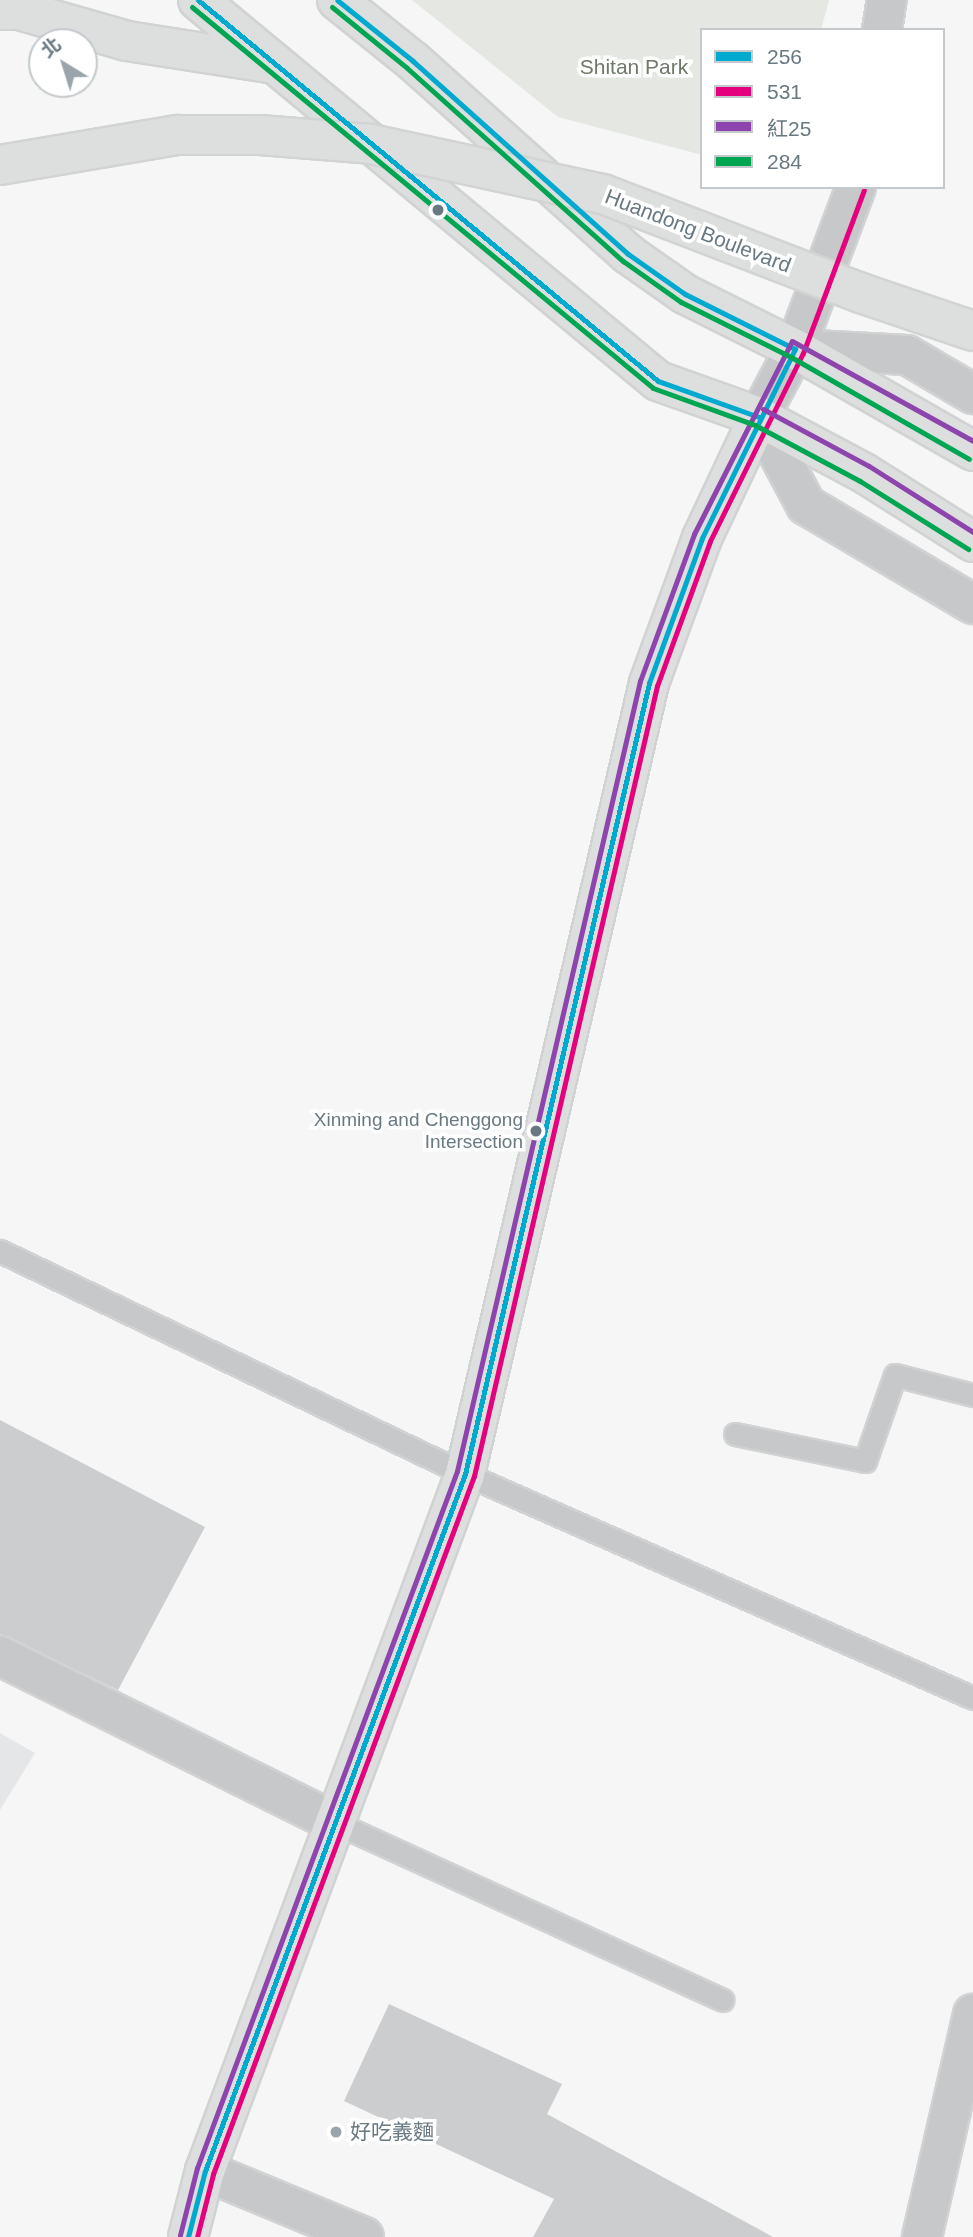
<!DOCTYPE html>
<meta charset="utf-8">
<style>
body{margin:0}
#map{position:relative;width:973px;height:2237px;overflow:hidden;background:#f6f6f6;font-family:Helvetica,"Noto Sans TC",sans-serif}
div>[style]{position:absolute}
.built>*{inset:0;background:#e5e6e7}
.green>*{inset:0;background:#e5e7e3}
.building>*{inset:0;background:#cbcdce}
.roads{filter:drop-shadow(2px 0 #d1d2d3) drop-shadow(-2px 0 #d1d2d3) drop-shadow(0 2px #d1d2d3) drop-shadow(0 -2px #d1d2d3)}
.lane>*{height:21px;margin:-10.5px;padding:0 10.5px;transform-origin:10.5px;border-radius:10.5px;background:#c7c8c9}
.street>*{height:38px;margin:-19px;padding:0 19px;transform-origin:19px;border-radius:19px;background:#c7c8c9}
.secondary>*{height:38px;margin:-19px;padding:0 19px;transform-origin:19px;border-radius:19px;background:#dddede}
.bridges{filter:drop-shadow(2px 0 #d2d3d3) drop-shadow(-2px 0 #d2d3d3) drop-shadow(0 2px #d2d3d3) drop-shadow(0 -2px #d2d3d3)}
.highway-bridge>*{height:38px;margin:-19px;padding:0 19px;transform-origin:19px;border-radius:19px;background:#dddede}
.bus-1>*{height:5px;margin:-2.5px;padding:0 2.5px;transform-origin:2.5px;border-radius:2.5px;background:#00a9ce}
.bus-2>*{height:5px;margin:-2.5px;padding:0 2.5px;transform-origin:2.5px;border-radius:2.5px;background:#e5007d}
.bus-3>*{height:5px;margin:-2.5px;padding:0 2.5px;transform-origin:2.5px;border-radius:2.5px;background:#8e44ad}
.bus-4>*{height:5px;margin:-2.5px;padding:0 2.5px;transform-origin:2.5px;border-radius:2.5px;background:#00a651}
.dots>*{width:19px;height:19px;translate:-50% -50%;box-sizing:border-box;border:4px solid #fff;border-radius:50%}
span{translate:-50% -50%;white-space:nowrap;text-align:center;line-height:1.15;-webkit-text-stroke:7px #fff;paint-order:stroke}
.bus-label{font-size:19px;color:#697982}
.right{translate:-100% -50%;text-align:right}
.park-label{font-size:21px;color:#6d7a67}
.street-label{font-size:21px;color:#697982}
.poi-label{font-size:21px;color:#697982}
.left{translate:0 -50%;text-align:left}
.legend{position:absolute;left:700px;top:28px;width:245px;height:161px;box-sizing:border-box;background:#fff;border:2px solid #c3c9cd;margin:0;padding:9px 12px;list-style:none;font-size:21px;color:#697982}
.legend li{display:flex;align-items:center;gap:14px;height:35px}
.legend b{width:35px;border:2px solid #c3c9cd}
.north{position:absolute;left:28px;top:28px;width:70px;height:70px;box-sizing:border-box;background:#fff;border:2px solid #c3c9cd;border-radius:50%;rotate:322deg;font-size:19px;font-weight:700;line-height:28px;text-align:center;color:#697982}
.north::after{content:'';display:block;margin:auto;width:24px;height:32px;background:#9aa5ab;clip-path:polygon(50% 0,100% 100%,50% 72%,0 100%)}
</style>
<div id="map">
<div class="built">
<i style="clip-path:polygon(0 1733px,35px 1753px,0 1810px)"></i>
</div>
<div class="green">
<i style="clip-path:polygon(412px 0,829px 0,821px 30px,702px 30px,702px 155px,558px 117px)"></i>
</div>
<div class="building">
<i style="clip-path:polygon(0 1420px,205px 1527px,118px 1690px,0 1634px)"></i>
<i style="clip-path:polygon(389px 2004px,562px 2084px,547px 2114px,773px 2237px,533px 2237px,554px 2199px,344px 2101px)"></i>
</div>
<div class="roads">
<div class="lane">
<i style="left:0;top:1251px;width:516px;rotate:25.62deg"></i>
<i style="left:465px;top:1474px;width:555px;rotate:23.79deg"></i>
<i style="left:735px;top:1434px;width:133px;rotate:11.7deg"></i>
<i style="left:865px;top:1461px;width:91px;rotate:-70.8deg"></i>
<i style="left:895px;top:1375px;width:81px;rotate:14.4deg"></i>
<i style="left:336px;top:1823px;width:425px;rotate:24.6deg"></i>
</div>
<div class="street">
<i style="left:882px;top:30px;width:30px;rotate:-81deg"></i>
<i style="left:856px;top:187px;width:173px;rotate:110.6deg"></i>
<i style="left:795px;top:349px;width:77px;rotate:117.9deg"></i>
<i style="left:759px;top:417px;width:100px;rotate:61.9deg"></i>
<i style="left:806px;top:505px;width:194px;rotate:30.7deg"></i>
<i style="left:795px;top:349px;width:112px;rotate:3.1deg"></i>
<i style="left:907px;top:355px;width:77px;rotate:30.6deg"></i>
<i style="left:0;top:1656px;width:375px;rotate:26.4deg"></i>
<i style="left:205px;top:2171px;width:172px;rotate:22.5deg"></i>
<i style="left:922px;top:2237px;width:229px;rotate:-77.1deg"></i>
</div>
<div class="secondary">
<i style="left:198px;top:0;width:597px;rotate:39.63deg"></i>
<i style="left:658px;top:381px;width:107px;rotate:19.6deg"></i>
<i style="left:759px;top:417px;width:119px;rotate:28.1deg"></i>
<i style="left:864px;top:473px;width:129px;rotate:32.3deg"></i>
<i style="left:337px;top:0;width:97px;rotate:38.8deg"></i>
<i style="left:413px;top:61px;width:289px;rotate:41.9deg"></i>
<i style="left:628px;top:254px;width:70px;rotate:35.1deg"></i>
<i style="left:685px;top:294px;width:123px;rotate:26.6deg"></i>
<i style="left:795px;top:349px;width:205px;rotate:29.8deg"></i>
<i style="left:0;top:10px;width:19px"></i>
<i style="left:19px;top:10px;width:112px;rotate:16deg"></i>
<i style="left:127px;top:41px;width:150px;rotate:8.8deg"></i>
<i style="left:188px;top:2237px;width:68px;rotate:-75.6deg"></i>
<i style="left:205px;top:2171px;width:744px;rotate:-69.54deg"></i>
<i style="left:465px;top:1474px;width:812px;rotate:-76.9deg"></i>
<i style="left:649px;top:683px;width:154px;rotate:-69.9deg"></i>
<i style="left:702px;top:538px;width:134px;rotate:-64.8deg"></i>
</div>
</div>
<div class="bridges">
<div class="highway-bridge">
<i style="left:0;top:165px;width:181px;rotate:-9.6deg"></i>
<i style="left:178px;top:135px;width:82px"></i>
<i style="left:260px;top:135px;width:111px;rotate:4.6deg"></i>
<i style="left:371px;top:144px;width:237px;rotate:12.2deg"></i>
<i style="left:603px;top:194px;width:276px;rotate:21deg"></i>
<i style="left:861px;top:293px;width:118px;rotate:18.7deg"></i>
</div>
</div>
<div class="bus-1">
<i style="left:198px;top:0;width:597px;rotate:39.63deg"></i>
<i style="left:658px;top:381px;width:107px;rotate:19.6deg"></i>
<i style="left:188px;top:2237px;width:68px;rotate:-75.6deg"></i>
<i style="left:205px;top:2171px;width:744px;rotate:-69.54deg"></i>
<i style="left:465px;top:1474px;width:812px;rotate:-76.9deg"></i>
<i style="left:649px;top:683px;width:154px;rotate:-69.9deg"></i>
<i style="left:702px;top:538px;width:211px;rotate:-63.8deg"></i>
<i style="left:795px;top:349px;width:123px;rotate:-153.4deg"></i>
<i style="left:685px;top:294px;width:70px;rotate:-144.9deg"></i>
<i style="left:628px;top:254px;width:289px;rotate:-138.1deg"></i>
<i style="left:413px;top:61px;width:97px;rotate:-141.2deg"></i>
</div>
<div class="bus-2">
<i style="left:197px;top:2237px;width:65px;rotate:-75.7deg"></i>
<i style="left:213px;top:2174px;width:745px;rotate:-69.5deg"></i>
<i style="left:474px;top:1476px;width:811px;rotate:-76.96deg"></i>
<i style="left:657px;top:686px;width:154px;rotate:-69.9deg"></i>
<i style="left:710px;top:541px;width:210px;rotate:-63.7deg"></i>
<i style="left:803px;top:353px;width:174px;rotate:-69.5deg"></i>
</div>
<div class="bus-3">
<i style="left:763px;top:409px;width:120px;rotate:28.3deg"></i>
<i style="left:869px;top:466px;width:123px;rotate:32.4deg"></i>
<i style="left:180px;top:2235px;width:69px;rotate:-75.8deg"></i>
<i style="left:197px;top:2168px;width:744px;rotate:-69.54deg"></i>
<i style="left:457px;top:1471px;width:811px;rotate:-76.96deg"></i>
<i style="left:640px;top:681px;width:157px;rotate:-69.8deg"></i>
<i style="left:694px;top:534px;width:216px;rotate:-63.1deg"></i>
<i style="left:792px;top:341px;width:207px;rotate:28.9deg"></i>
</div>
<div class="bus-4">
<i style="left:192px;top:7px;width:598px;rotate:39.57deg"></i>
<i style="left:653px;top:388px;width:109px;rotate:19.9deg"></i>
<i style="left:755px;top:425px;width:119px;rotate:28.1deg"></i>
<i style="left:860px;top:481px;width:128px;rotate:32.2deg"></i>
<i style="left:332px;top:7px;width:97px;rotate:39.1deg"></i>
<i style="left:407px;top:68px;width:290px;rotate:41.8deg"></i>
<i style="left:623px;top:261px;width:71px;rotate:35.3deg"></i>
<i style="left:681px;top:302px;width:123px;rotate:26.6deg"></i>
<i style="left:791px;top:357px;width:205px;rotate:29.8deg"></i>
</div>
<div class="dots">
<i style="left:438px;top:210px;background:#697982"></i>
<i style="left:536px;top:1131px;background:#697982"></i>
<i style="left:336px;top:2132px;background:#9aa5ab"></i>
</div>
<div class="bus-label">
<span class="right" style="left:523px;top:1131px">Xinming and Chenggong<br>Intersection</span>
</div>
<div class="park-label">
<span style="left:634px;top:67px">Shitan Park</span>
</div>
<div class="street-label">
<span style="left:698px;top:231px;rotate:21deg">Huandong Boulevard</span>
</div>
<div class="poi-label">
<span class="left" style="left:350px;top:2132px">好吃義麵</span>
</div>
<ul class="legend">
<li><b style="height:9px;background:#00a9ce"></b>256</li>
<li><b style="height:9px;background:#e5007d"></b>531</li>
<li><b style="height:9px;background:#8e44ad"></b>紅25</li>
<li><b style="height:9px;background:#00a651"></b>284</li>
</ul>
<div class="north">北</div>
</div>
